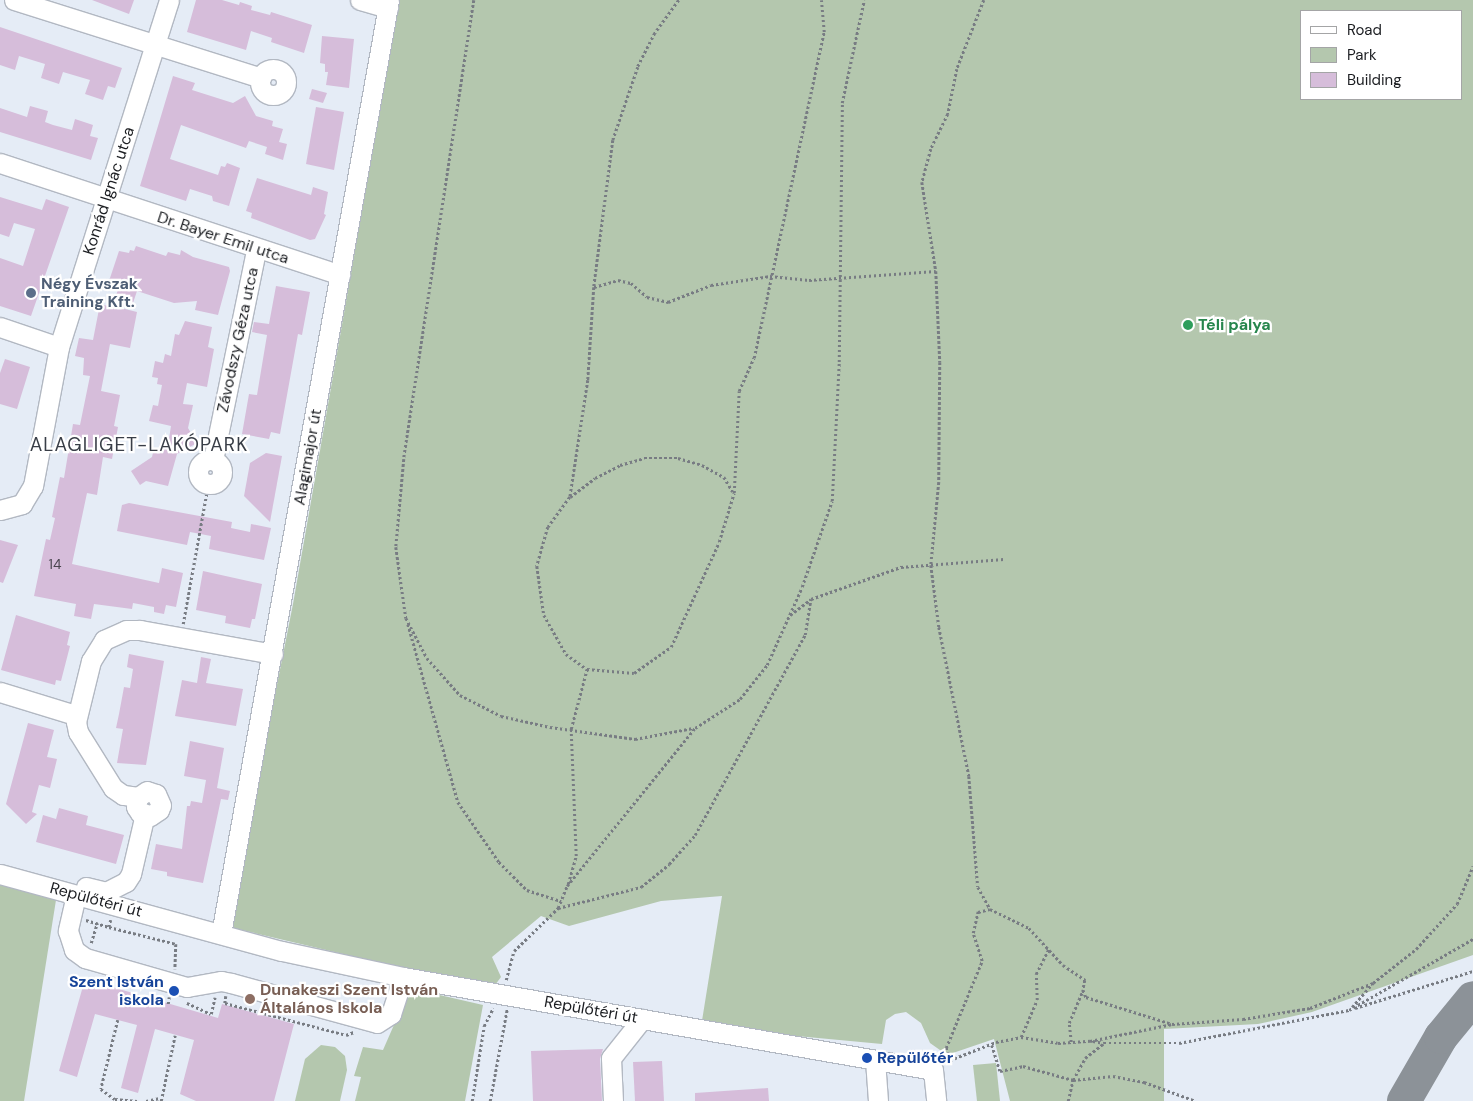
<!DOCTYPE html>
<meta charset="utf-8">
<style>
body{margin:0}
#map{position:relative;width:1473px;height:1101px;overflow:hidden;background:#e5ecf6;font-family:"DM Sans",sans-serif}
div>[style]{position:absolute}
.green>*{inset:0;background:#b4c7ae}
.taxiway>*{height:34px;margin:-17px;padding:0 17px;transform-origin:17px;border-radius:17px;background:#8c9298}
.building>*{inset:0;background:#d6bdda}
.path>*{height:2.5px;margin-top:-1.25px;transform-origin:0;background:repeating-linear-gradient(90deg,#787c83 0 2.5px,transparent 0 5px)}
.roads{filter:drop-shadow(1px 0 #b2b8c2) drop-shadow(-1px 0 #b2b8c2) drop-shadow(0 1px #b2b8c2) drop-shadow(0 -1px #b2b8c2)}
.minor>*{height:19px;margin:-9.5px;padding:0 9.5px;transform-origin:9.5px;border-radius:9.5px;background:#fff}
.minor>.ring{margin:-9.5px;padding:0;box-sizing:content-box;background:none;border:19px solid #fff;border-radius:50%}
.dots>*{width:14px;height:14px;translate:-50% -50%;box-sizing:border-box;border:2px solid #fff;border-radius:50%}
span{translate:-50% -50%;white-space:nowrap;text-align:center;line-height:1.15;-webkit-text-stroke:4.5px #fff;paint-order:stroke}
.number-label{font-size:14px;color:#4a454f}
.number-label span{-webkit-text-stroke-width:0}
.street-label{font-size:16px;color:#1b1d21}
.service-label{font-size:16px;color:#4e5e75;font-weight:700}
.left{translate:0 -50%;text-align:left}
.leisure-label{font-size:16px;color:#27864d;font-weight:700}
.transit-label{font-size:16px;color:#164399;font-weight:700}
.right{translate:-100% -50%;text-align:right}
.education-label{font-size:16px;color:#785e54;font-weight:700}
.quarter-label{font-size:19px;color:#393e47;letter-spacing:1px}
.legend{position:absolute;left:1300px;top:10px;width:162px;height:90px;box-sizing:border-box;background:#fff;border:1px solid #a4a5a6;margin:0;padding:6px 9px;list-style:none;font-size:15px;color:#1b1d21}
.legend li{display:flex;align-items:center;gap:10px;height:25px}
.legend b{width:25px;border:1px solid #a4a5a6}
</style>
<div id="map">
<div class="green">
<i style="clip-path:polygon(evenodd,399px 0,1473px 0,1473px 955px,1312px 1012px,1258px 1024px,1164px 1029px,1164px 1101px,1010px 1101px,994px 1039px,947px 1055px,930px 1043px,921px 1023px,906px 1012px,895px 1014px,886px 1020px,882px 1044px,701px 1027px,722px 896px,661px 901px,569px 926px,541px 916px,492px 957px,501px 977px,492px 989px,229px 927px,293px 604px,399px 0,1302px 11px,1462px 11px,1462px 99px,1302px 99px,1302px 11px)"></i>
<i style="clip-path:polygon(0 885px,56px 900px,24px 1101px,0 1101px)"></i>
<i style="clip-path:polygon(422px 991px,483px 1005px,465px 1101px,355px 1101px,361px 1077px,354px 1076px,363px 1047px,383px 1050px,404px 1002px,412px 994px)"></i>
<i style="clip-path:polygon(321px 1045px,335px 1047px,345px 1056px,347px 1070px,340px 1101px,295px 1101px,305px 1059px)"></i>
<i style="clip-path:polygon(996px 1063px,1000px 1101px,977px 1101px,973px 1065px)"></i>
</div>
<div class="taxiway">
<i style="left:1404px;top:1101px;width:74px;rotate:-60deg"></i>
<i style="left:1441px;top:1037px;width:50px;rotate:-50.6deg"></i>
</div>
<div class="building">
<i style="clip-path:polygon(92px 0,134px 0,129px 14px)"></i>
<i style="clip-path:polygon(196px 0,222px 0,239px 5px,240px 2px,252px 6px,251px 10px,270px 15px,271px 12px,312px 25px,304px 53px,271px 42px,272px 38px,251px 31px,246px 50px,187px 32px)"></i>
<i style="clip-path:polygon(0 27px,122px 68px,115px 88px,108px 86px,103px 100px,85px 94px,90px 80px,63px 72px,59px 84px,41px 78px,45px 64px,19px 56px,15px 70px,0 65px)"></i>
<i style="clip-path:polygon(322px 36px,354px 39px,349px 88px,326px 85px,328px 72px,325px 72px,325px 64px,320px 63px)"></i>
<i style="clip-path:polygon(173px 76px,195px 83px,192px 90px,233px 103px,245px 96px,256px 116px,273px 121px,272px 126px,283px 129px,279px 142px,287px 144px,283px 160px,265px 154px,267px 147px,249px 141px,246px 148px,181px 125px,170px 159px,218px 175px,221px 166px,225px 167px,227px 163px,240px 168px,229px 206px,213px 201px,212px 196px,190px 189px,186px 201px,140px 186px)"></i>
<i style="clip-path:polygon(312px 89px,327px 93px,323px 103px,309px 99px)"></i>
<i style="clip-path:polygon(30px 106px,48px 111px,45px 122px,53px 125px,72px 130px,75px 119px,93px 125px,90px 136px,98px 138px,91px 160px,0 132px,0 108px,27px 117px)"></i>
<i style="clip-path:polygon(316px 107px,344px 112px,334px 170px,306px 164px)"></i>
<i style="clip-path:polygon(257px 178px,311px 195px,313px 187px,328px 192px,324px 214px,326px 215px,315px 239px,310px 240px,251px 218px,252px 213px,246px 211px)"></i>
<i style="clip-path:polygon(0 197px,42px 210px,46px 199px,69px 207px,31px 316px,0 306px,0 258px,23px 266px,35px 229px,14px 223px,9px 237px,0 234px)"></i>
<i style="clip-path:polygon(136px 246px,166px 256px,168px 252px,180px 255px,181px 250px,193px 257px,229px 267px,230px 271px,218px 315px,195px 310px,197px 301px,174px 303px,137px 291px,132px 306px,117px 307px,137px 312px,130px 348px,110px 344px,101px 391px,120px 395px,114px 426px,118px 427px,112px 459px,103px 457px,97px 495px,87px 493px,72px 564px,159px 583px,162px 568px,183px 573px,176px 607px,166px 605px,164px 614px,154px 612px,154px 607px,133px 603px,132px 609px,94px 604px,91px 619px,74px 616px,76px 604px,34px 596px,46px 539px,50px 540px,55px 518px,52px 517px,60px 477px,64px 478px,73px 424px,80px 425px,90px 376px,83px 375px,84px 358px,75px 356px,79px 338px,93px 340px,100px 304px,112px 307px,120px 284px,109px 281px,119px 251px,129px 253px,130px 250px,134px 251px)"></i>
<i style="clip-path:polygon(276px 286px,310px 292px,302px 335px,298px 334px,280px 434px,271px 432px,269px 439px,242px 434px,249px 394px,257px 395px,267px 335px,252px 332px,254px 322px,269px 324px)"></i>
<i style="clip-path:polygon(185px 321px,212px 327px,208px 347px,214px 349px,207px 387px,187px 383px,183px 404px,193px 405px,188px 428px,197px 443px,177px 454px,168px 486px,146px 481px,140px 485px,131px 471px,152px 457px,154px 448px,159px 449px,160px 443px,168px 445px,171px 426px,149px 421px,153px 405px,158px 406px,162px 385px,157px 384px,158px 378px,152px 377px,155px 361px,163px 363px,165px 354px,171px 356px,175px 334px,179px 335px)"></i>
<i style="clip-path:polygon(5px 359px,30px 367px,17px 409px,0 404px,0 373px)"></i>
<i style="clip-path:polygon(266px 453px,282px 456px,270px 522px,244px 496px,250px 463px)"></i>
<i style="clip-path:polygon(129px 503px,232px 522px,231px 528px,250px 532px,251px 524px,271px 528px,264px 560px,209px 549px,211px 536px,190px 532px,187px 545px,117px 531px,122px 505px)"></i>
<i style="clip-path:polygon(0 540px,18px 545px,3px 583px,0 582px)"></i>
<i style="clip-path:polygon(203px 571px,262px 584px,255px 619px,252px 619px,250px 628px,225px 623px,226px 616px,196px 610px)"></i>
<i style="clip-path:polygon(16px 615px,70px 632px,67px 645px,70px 646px,61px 681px,56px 680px,55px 685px,1px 670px)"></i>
<i style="clip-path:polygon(129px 654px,164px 661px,146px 765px,117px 763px,123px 729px,116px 728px,119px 714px,124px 687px,130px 688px,133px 669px,127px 667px)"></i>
<i style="clip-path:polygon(201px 657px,211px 659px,206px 683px,243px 689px,236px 726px,175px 716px,182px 680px,197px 683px)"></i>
<i style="clip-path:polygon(28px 723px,54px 730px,47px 757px,57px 759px,50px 788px,39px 785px,32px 812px,37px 814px,26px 824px,6px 804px)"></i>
<i style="clip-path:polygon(190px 741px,224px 748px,217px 788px,230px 791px,228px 800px,221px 799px,203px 883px,167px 876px,167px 872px,151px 869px,156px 844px,182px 849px,187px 806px,190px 806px,191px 801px,202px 803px,206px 780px,184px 776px)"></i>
<i style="clip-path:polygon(59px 808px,88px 816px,86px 825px,124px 835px,116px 864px,36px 842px,43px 815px,56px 819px)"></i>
<i style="clip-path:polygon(85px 979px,218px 1018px,222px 1004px,294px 1024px,274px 1101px,196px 1101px,180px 1094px,194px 1040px,155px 1029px,138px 1093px,121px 1088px,137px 1025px,95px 1014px,77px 1077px,59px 1071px)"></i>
<i style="clip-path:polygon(603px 1049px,600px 1059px,602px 1101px,533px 1101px,531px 1051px)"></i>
<i style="clip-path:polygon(662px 1061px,664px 1101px,635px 1101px,633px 1062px)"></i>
<i style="clip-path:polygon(768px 1088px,769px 1101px,695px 1101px,695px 1093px)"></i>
</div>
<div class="path">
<i style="left:474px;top:0;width:464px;rotate:98.7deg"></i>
<i style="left:404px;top:459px;width:88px;rotate:95.2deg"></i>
<i style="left:396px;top:547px;width:72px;rotate:82deg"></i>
<i style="left:406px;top:618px;width:45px;rotate:62.3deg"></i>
<i style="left:427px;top:658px;width:50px;rotate:48.3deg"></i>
<i style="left:460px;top:695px;width:46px;rotate:27.1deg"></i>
<i style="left:501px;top:716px;width:50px;rotate:12.7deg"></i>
<i style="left:550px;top:727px;width:86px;rotate:8deg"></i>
<i style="left:635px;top:739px;width:59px;rotate:-10.7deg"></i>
<i style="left:679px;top:0;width:41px;rotate:126deg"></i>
<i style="left:655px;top:33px;width:38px;rotate:117deg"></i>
<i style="left:638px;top:67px;width:77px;rotate:108.9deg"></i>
<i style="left:613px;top:140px;width:148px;rotate:97.4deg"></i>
<i style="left:594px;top:287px;width:93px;rotate:93.7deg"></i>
<i style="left:588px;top:380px;width:118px;rotate:98.7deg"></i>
<i style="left:570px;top:497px;width:37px;rotate:126deg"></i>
<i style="left:548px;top:527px;width:41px;rotate:105.8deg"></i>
<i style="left:537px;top:566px;width:49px;rotate:81.9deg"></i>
<i style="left:544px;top:615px;width:45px;rotate:60.6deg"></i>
<i style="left:566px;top:654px;width:26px;rotate:36deg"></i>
<i style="left:587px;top:669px;width:47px;rotate:4.9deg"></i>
<i style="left:634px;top:673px;width:45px;rotate:-35.1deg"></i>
<i style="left:671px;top:647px;width:115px;rotate:-65.4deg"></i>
<i style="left:719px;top:542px;width:51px;rotate:-73deg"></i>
<i style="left:734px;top:493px;width:102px;rotate:-87.2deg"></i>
<i style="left:739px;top:391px;width:36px;rotate:-66deg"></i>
<i style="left:754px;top:358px;width:333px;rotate:-77.9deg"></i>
<i style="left:824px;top:32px;width:32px;rotate:-95deg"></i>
<i style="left:984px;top:0;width:74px;rotate:111.4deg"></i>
<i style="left:957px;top:69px;width:46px;rotate:101.3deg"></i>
<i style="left:948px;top:114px;width:39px;rotate:116deg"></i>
<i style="left:931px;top:149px;width:34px;rotate:105deg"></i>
<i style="left:922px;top:182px;width:90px;rotate:81.1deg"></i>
<i style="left:936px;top:271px;width:91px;rotate:87.5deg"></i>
<i style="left:940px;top:362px;width:120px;rotate:90.5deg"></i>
<i style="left:939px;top:482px;width:83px;rotate:95.5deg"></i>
<i style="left:931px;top:565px;width:63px;rotate:82.6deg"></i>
<i style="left:939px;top:627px;width:152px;rotate:78.6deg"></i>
<i style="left:969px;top:776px;width:111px;rotate:85.4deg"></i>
<i style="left:978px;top:887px;width:25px;rotate:61deg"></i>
<i style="left:990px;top:909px;width:43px;rotate:26deg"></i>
<i style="left:1029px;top:928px;width:50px;rotate:47.4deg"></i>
<i style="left:1063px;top:965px;width:27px;rotate:34deg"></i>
<i style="left:1085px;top:980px;width:10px;rotate:101deg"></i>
<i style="left:1083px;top:990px;width:8px;rotate:67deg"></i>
<i style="left:1086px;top:997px;width:90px;rotate:17.4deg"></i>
<i style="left:594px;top:287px;width:25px;rotate:-16deg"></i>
<i style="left:618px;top:280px;width:13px;rotate:13deg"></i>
<i style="left:631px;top:283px;width:21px;rotate:41deg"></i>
<i style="left:647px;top:297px;width:22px;rotate:13deg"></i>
<i style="left:668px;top:302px;width:46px;rotate:-21.6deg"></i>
<i style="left:711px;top:285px;width:60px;rotate:-8.7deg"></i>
<i style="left:770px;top:276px;width:39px;rotate:6deg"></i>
<i style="left:809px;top:280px;width:127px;rotate:-4.1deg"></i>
<i style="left:570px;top:497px;width:31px;rotate:-37deg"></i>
<i style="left:595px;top:478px;width:28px;rotate:-27deg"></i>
<i style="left:620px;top:465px;width:25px;rotate:-16deg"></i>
<i style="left:644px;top:458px;width:34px"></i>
<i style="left:678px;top:458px;width:25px;rotate:16deg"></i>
<i style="left:702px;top:465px;width:25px;rotate:29deg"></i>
<i style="left:724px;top:477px;width:17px;rotate:59deg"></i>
<i style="left:790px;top:615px;width:26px;rotate:-37deg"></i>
<i style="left:811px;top:599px;width:96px;rotate:-19.6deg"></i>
<i style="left:901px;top:567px;width:103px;rotate:-4.4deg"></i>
<i style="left:183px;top:624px;width:141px;rotate:-79.8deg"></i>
<i style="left:408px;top:624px;width:185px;rotate:74.3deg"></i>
<i style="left:458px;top:802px;width:73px;rotate:55.7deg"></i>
<i style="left:499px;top:862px;width:40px;rotate:45deg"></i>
<i style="left:527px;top:890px;width:36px;rotate:18deg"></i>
<i style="left:568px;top:884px;width:29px;rotate:-74deg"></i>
<i style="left:576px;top:856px;width:127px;rotate:-92.3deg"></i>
<i style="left:571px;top:729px;width:62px;rotate:-75.1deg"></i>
<i style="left:558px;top:908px;width:86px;rotate:-14.2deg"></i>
<i style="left:641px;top:887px;width:36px;rotate:-39deg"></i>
<i style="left:669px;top:864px;width:39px;rotate:-48deg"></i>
<i style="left:695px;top:835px;width:228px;rotate:-61.2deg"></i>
<i style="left:805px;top:635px;width:36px;rotate:-81deg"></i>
<i style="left:86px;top:920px;width:24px;rotate:17deg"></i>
<i style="left:111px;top:920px;width:7px;rotate:106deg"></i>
<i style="left:109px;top:927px;width:69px;rotate:14.2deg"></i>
<i style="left:176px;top:944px;width:25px;rotate:92deg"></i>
<i style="left:91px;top:943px;width:21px;rotate:-73deg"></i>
<i style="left:506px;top:980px;width:30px;rotate:-75deg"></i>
<i style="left:514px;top:951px;width:62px;rotate:-44.3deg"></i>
<i style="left:558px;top:908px;width:24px;rotate:-68deg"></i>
<i style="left:567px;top:886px;width:203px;rotate:-51deg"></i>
<i style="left:695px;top:728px;width:54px;rotate:-32.8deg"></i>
<i style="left:740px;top:699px;width:43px;rotate:-51.5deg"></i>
<i style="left:767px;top:665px;width:85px;rotate:-65.8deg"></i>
<i style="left:802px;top:587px;width:91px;rotate:-70.8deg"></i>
<i style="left:832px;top:501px;width:139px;rotate:-87.1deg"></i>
<i style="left:839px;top:362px;width:259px;rotate:-89.3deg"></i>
<i style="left:842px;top:103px;width:105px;rotate:-77.9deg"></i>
<i style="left:226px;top:996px;width:7px;rotate:98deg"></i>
<i style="left:225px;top:1003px;width:125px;rotate:14.8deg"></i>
<i style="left:346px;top:1035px;width:9px;rotate:-21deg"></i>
<i style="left:187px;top:1003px;width:26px;rotate:25deg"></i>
<i style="left:211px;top:1014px;width:17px;rotate:-77deg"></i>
<i style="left:168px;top:1004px;width:7px;rotate:-82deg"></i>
<i style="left:1352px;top:1007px;width:32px;rotate:-49deg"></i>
<i style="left:1373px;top:983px;width:55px;rotate:-38.3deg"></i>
<i style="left:1416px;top:949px;width:61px;rotate:-47.7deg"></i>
<i style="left:1457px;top:904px;width:41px;rotate:-67.2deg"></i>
<i style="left:1355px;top:1008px;width:124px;rotate:-17.4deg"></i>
<i style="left:118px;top:1020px;width:71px;rotate:103.8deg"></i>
<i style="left:101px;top:1089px;width:17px;rotate:36deg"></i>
<i style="left:115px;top:1099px;width:25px;rotate:5deg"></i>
<i style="left:1021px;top:1037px;width:40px;rotate:-66.6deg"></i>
<i style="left:1037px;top:1000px;width:26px;rotate:-92deg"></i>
<i style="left:1036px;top:974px;width:28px;rotate:-63deg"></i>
<i style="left:1093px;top:1041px;width:11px;rotate:10deg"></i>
<i style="left:1071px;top:1042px;width:19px;rotate:-96deg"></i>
<i style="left:1069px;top:1023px;width:36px;rotate:-67deg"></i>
<i style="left:992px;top:1045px;width:27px;rotate:73deg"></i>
<i style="left:1000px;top:1071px;width:24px;rotate:-12deg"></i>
<i style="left:1023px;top:1066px;width:52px;rotate:15.6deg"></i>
<i style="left:1073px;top:1080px;width:40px;rotate:-5.7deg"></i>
<i style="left:1113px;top:1076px;width:32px;rotate:11deg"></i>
<i style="left:1144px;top:1082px;width:55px;rotate:20.1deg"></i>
<i style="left:950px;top:1059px;width:12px;rotate:-110deg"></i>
<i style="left:946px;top:1048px;width:94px;rotate:-67.5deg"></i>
<i style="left:982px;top:961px;width:29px;rotate:-108deg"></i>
<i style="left:973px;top:933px;width:22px;rotate:-77deg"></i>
<i style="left:978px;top:912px;width:12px;rotate:-14deg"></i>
<i style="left:945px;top:1062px;width:55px;rotate:-21.4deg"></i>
<i style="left:996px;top:1042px;width:25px;rotate:-11deg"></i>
<i style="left:1021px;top:1037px;width:37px;rotate:9deg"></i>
<i style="left:1058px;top:1043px;width:32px;rotate:-4deg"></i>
<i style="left:1090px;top:1041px;width:84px;rotate:-11.7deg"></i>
<i style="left:1172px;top:1024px;width:71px;rotate:-4deg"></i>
<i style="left:1243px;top:1019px;width:68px;rotate:-9.3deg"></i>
<i style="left:1310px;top:1008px;width:68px;rotate:-21.6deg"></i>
<i style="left:146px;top:1101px;width:14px;rotate:-12deg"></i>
<i style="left:161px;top:1101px;width:67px;rotate:-78deg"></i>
<i style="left:472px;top:1101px;width:76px;rotate:-80.9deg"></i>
<i style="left:484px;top:1026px;width:20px;rotate:-63deg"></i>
<i style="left:490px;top:1101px;width:94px;rotate:-79.5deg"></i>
<i style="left:1068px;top:1101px;width:22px;rotate:-77deg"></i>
<i style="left:1073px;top:1080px;width:25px;rotate:-61deg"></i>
<i style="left:1085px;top:1058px;width:24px;rotate:-38deg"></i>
<i style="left:1104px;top:1043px;width:75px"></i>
<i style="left:1179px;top:1043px;width:173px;rotate:-11deg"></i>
<i style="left:1349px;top:1010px;width:143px;rotate:-29.8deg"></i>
</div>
<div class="roads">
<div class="minor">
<i style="left:14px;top:0;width:259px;rotate:17.5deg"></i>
<i style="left:360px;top:0;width:29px;rotate:16deg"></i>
<i class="ring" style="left:260px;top:69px;width:7px;height:7px"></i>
<i style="left:0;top:163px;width:358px;rotate:18.2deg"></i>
<i style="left:0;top:327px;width:62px;rotate:18.7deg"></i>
<i class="ring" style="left:198px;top:460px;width:5px;height:5px"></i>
<i style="left:213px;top:460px;width:214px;rotate:-78.4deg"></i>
<i style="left:0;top:510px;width:23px;rotate:-15deg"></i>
<i style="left:22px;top:504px;width:21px;rotate:-59deg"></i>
<i style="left:33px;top:486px;width:141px;rotate:-79.4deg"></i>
<i style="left:59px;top:347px;width:364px;rotate:-72.4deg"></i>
<i style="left:0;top:692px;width:78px;rotate:17deg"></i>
<i style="left:138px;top:797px;width:10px;rotate:101deg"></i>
<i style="left:136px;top:807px;width:7px;rotate:56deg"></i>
<i style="left:140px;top:813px;width:10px;rotate:17deg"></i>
<i style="left:150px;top:816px;width:11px;rotate:-34deg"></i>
<i style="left:159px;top:810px;width:5px;rotate:-68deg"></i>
<i style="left:161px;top:805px;width:12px;rotate:-114deg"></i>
<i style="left:156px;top:794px;width:9px;rotate:-162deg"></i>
<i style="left:147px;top:791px;width:11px;rotate:146deg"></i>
<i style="left:138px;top:797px;width:15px;rotate:-172deg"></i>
<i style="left:123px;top:795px;width:12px;rotate:-145deg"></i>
<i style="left:113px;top:788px;width:66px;rotate:-122deg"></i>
<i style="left:78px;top:732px;width:10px;rotate:-101deg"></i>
<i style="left:76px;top:722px;width:63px;rotate:-76.2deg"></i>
<i style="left:91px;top:661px;width:25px;rotate:-58deg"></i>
<i style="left:104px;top:640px;width:24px;rotate:-24deg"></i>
<i style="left:126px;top:630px;width:14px"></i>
<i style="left:140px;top:630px;width:135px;rotate:10.2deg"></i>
<i style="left:0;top:874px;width:292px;rotate:15.3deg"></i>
<i style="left:282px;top:951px;width:124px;rotate:12.1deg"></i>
<i style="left:403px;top:977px;width:538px;rotate:9.95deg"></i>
<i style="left:933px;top:1070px;width:31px;rotate:84deg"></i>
<i style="left:86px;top:887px;width:21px;rotate:14deg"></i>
<i style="left:106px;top:892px;width:22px;rotate:-27deg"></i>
<i style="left:126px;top:882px;width:9px;rotate:-58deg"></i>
<i style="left:131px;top:874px;width:62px;rotate:-76.9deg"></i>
<i style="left:76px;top:895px;width:37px;rotate:103deg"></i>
<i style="left:68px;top:931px;width:20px;rotate:72deg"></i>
<i style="left:74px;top:950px;width:14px;rotate:36deg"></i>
<i style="left:85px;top:958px;width:106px;rotate:15.9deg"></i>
<i style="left:187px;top:987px;width:35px;rotate:-10deg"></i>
<i style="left:221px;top:981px;width:10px;rotate:11deg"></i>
<i style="left:231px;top:983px;width:151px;rotate:15.3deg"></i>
<i style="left:377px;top:1023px;width:17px;rotate:-33deg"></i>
<i style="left:391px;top:1014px;width:39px;rotate:-72deg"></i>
<i style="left:221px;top:934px;width:949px;rotate:-79.8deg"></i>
<i style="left:875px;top:1060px;width:41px;rotate:85.8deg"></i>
<i style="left:613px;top:1101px;width:43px;rotate:-92.7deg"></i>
<i style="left:611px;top:1058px;width:50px;rotate:-51.5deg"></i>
</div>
</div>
<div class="dots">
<i style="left:31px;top:293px;background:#5c6f8a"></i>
<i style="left:1188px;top:325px;background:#2e9e5b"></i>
<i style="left:174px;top:991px;background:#1a4fb4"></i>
<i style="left:250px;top:999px;background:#8d6e63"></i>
<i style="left:867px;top:1058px;background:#1a4fb4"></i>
</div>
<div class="number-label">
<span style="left:55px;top:564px">14</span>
</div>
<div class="street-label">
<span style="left:109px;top:191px;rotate:-72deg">Konrád Ignác utca</span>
<span style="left:223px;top:238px;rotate:18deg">Dr. Bayer Emil utca</span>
<span style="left:238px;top:340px;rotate:-78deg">Závodszy Géza utca</span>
<span style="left:308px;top:457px;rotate:-80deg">Alagimajor út</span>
<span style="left:96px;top:900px;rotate:15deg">Repülőtéri út</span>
<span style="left:591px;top:1010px;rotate:10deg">Repülőtéri út</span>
</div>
<div class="service-label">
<span class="left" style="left:41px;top:293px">Négy Évszak<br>Training Kft.</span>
</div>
<div class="leisure-label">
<span class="left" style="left:1198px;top:325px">Téli pálya</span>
</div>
<div class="transit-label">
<span class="right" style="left:164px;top:991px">Szent István<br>iskola</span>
<span class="left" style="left:877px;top:1058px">Repülőtér</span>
</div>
<div class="education-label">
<span class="left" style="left:260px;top:999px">Dunakeszi Szent István<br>Általános Iskola</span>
</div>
<div class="quarter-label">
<span style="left:139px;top:445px">ALAGLIGET-LAKÓPARK</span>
</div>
<ul class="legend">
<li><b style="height:6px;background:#fff"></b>Road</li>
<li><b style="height:14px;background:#b4c7ae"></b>Park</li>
<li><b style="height:14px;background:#d6bdda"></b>Building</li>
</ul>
</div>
